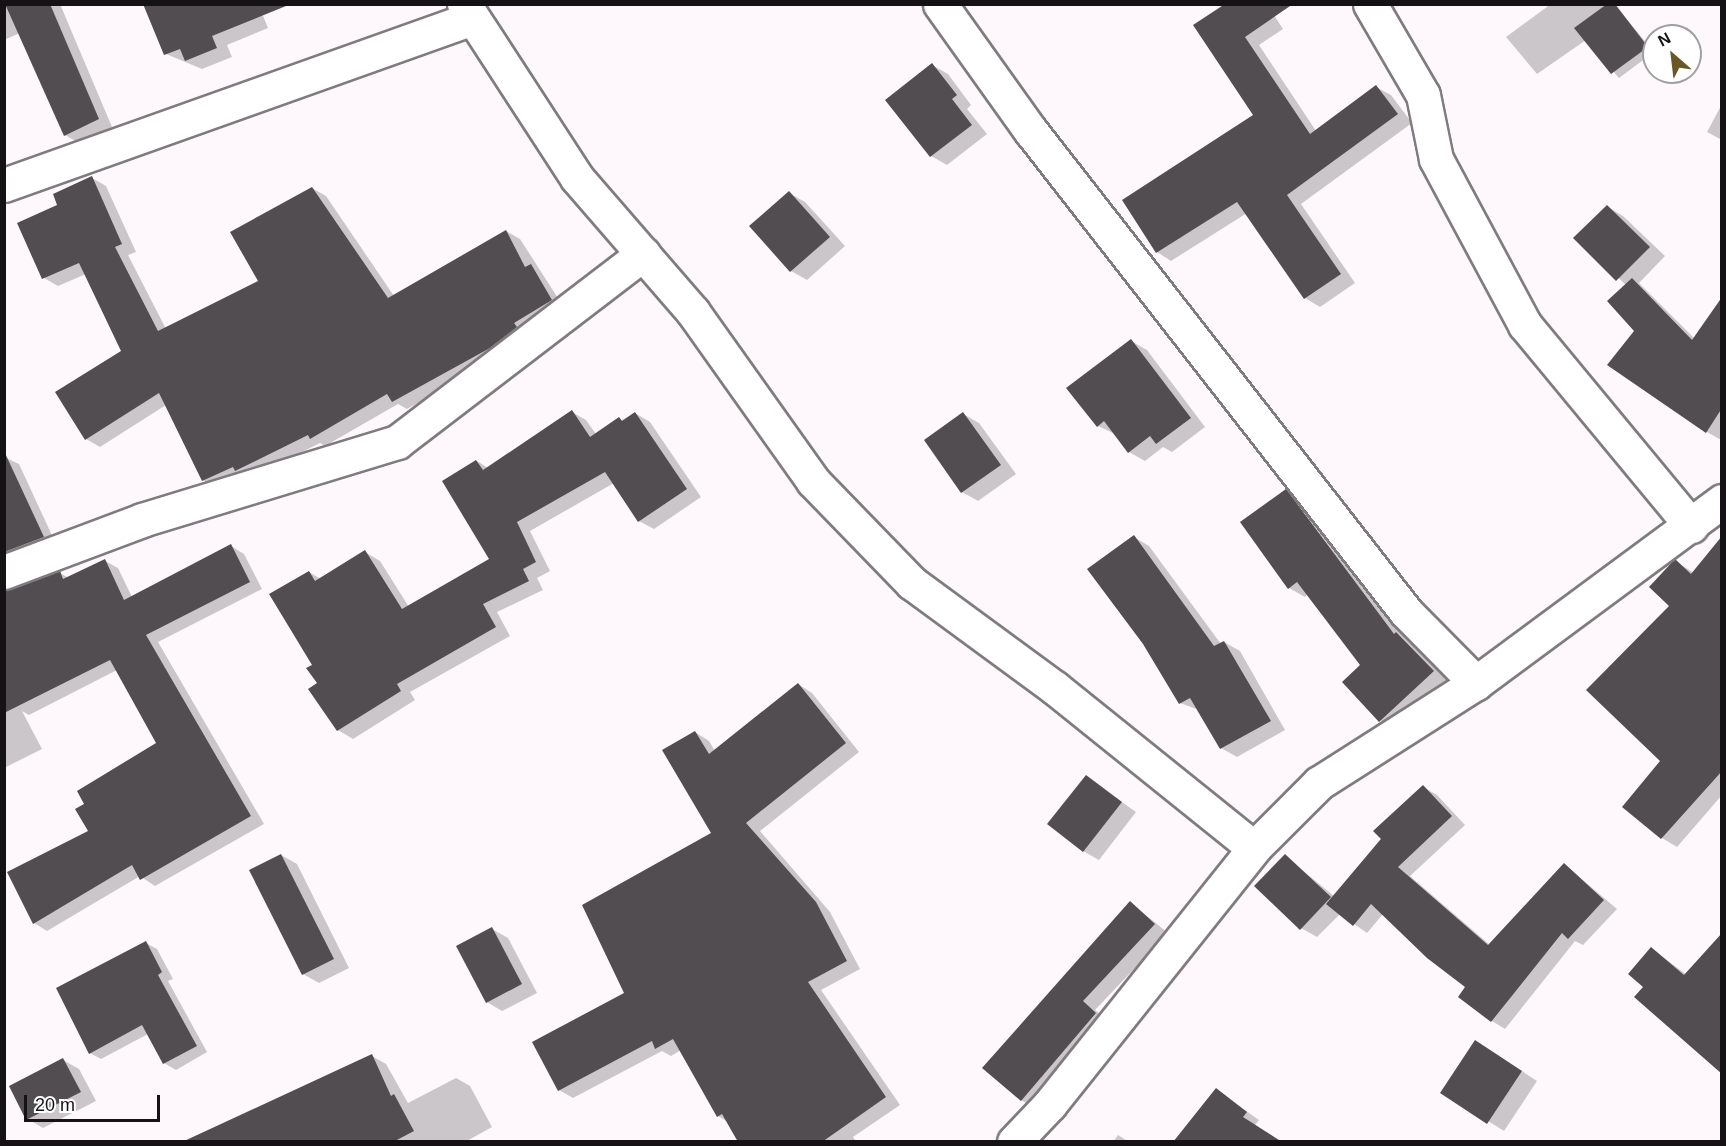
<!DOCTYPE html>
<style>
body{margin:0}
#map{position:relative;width:1726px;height:1146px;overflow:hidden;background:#fef8fd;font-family:Helvetica,sans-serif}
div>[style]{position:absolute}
.shadow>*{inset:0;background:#0003}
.building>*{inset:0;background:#514d51}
.roads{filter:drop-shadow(2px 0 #807b7f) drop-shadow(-2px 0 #807b7f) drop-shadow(0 2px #807b7f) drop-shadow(0 -2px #807b7f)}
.street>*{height:33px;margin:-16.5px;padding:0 16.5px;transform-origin:16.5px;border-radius:16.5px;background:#fff}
span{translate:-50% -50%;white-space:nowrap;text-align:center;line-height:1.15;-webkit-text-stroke:6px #fff;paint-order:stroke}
.frame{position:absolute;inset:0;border:6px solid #141214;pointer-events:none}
.north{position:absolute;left:1642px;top:24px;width:60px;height:60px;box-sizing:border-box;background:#fff;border:2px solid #a1a0a1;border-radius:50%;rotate:332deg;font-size:16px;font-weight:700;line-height:24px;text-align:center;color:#141214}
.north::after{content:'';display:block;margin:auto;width:21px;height:27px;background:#685826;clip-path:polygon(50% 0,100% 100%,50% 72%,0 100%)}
.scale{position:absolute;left:24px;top:1095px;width:136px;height:27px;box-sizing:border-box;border:3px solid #141214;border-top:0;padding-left:8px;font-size:18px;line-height:21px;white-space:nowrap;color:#141214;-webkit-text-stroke:4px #fff;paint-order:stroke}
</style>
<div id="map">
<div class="shadow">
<i style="clip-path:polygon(4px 4px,60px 4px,112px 127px,79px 143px,65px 135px,20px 33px,4px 40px)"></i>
<i style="clip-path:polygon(258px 4px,268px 28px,227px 45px,232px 57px,202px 69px,166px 54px)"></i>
<i style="clip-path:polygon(1267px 4px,1283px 29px,1259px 45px,1316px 131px,1376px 87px,1391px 95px,1412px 123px,1301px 204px,1355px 283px,1320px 307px,1305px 298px,1247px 213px,1171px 261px,1157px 252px,1255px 115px,1195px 26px)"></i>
<i style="clip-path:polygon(1551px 4px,1614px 4px,1654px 52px,1619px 78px,1586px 40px,1537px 74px,1506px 37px)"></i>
<i style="clip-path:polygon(932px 65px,948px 74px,971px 105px,967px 109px,987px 134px,947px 165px,931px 156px)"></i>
<i style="clip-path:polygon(1722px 104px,1722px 140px,1707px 132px)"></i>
<i style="clip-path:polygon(92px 178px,106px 186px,136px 252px,128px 255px,166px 329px,260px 281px,312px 188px,326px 196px,394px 296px,506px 231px,520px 239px,565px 309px,504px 355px,407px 409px,398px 404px,325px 446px,320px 443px,250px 478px,217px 489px,203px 480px,166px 405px,100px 447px,86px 439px,123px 352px,86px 274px,58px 286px,44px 278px,59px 206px)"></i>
<i style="clip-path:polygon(789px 193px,805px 202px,845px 246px,807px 280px,791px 271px,751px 226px)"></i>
<i style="clip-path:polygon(1608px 207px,1623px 216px,1665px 256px,1639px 283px,1695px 339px,1722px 300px,1721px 440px,1707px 432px,1636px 331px,1626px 285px,1576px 238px)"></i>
<i style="clip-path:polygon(1131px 341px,1147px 350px,1205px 427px,1172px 452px,1163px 447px,1145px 461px,1129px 452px,1115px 434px,1098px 426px)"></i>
<i style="clip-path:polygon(572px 412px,586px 420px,596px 434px,635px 413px,650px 422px,701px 497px,654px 529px,639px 521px,614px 483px,530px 531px,550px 571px,537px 578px,543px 590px,497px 612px,510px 636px,410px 692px,415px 700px,353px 739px,338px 730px,314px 665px,309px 572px,321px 579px,365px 552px,380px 561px,409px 607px,491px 560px,477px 461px,488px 468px)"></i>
<i style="clip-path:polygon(963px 414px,979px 423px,1016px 474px,978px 501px,962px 492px)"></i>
<i style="clip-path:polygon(4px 457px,19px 464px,56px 544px,4px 567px)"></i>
<i style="clip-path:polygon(1286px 491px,1302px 500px,1405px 638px,1448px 681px,1396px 730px,1380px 720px,1362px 665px,1308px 594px,1305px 597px,1289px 588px)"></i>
<i style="clip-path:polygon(1134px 537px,1149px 546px,1221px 644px,1224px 642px,1240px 651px,1285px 730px,1237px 757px,1221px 748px,1199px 710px,1180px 703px)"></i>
<i style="clip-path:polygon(1722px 539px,1722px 795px,1677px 847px,1662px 838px,1662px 761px,1675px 561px,1694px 573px)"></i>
<i style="clip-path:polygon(231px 546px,244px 554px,262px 589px,158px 642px,264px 824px,155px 886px,140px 876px,47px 931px,34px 923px,90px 831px,158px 744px,117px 670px,29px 715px,22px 711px,42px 749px,4px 768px,4px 700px,60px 573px,69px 578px,105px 561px,118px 568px,132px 597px)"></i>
<i style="clip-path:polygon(798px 684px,812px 693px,859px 752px,760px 831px,830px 912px,860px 969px,821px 990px,900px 1105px,853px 1137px,856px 1142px,740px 1142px,728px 1122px,718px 1116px,681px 1050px,671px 1056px,662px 1051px,573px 1098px,559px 1090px,626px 994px,713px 834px,695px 732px,709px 741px,715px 751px)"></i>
<i style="clip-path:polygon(1086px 777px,1136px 812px,1099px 860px,1083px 851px)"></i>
<i style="clip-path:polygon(1423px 787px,1437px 795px,1465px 825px,1410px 876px,1490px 945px,1565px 865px,1617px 909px,1583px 945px,1575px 941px,1505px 1029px,1492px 1021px,1467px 987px,1383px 914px,1367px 933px,1340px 914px,1317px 937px,1301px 928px,1285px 856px,1334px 896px)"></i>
<i style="clip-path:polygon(281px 855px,297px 864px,349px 968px,319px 983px,303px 974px)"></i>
<i style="clip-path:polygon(1131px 903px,1168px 933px,1095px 1010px,1109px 1022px,1035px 1108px,1021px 1100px)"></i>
<i style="clip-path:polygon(492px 929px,508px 938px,537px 993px,502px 1011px,487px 1002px)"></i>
<i style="clip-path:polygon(146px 943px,157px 949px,173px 979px,168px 981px,207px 1052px,176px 1070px,164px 1063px,148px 1034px,101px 1059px,90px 1053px)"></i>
<i style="clip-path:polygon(1652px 949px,1687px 975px,1722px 1069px,1645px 987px)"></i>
<i style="clip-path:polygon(1491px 1051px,1537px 1081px,1504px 1131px,1442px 1092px)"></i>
<i style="clip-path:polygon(372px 1056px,386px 1064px,408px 1103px,456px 1078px,470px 1086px,492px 1127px,465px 1142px,184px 1142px)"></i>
<i style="clip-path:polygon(63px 1060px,79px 1069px,96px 1101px,43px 1128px,28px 1119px)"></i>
<i style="clip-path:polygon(1216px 1090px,1259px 1120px,1255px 1125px,1175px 1142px)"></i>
<i style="clip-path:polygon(1118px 1135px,1129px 1142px,1113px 1142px)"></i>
</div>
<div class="building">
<i style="clip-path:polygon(5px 4px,50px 4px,99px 119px,64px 136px)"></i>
<i style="clip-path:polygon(143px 4px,286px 4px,286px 6px,212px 36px,217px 48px,185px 61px,180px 49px,164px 55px)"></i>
<i style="clip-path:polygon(1225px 4px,1293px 4px,1245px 37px,1310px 134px,1376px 85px,1398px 114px,1287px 195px,1341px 274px,1304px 299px,1237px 202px,1156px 253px,1122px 200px,1253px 115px,1193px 25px)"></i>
<i style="clip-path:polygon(1607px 4px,1615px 4px,1648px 47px,1611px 74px,1574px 28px)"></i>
<i style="clip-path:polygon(932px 63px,957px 95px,952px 99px,972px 125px,930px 157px,885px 100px)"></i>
<i style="clip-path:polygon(92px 176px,122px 244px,115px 247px,158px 331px,258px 281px,230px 232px,312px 187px,388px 298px,506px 230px,525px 267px,531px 264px,552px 300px,514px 323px,517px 327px,490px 348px,392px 402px,387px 394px,310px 439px,308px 435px,235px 471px,233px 467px,202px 481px,159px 393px,85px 440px,55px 392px,121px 351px,79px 263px,42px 279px,17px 223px,57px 205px,53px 194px)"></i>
<i style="clip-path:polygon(789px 191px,830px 237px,790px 272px,749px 226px)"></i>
<i style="clip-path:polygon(1607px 205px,1650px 247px,1616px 281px,1573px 238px)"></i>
<i style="clip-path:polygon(1632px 278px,1692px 340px,1722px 297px,1722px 408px,1706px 433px,1607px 365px,1634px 331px,1607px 301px)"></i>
<i style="clip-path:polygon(1131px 339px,1191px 418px,1156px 444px,1150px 436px,1128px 453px,1104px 421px,1097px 427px,1066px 388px)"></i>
<i style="clip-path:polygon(572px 410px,590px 437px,619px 417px,622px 421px,635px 412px,687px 489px,638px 522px,605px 472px,517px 522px,536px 562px,523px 569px,529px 581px,483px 604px,496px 627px,397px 684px,401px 691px,337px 731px,308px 689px,317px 683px,306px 668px,312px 665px,269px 594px,309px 571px,315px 581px,365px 550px,402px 609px,489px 559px,442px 481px,476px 460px,483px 470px)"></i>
<i style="clip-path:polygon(963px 412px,1001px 465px,961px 493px,924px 440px)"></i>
<i style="clip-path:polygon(4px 451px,44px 537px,4px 552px)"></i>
<i style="clip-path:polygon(1286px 489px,1394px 634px,1396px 632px,1434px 671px,1379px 722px,1342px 682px,1360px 665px,1297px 582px,1288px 589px,1240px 522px)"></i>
<i style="clip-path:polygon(1134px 535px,1214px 646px,1224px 641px,1271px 721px,1220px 749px,1190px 698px,1179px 704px,1143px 644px,1087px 569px)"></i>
<i style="clip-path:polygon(1722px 536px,1722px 771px,1661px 839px,1622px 807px,1660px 761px,1586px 690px,1669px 606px,1649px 587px,1675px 559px,1691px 574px)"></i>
<i style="clip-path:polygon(231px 544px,250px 582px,146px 635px,251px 816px,140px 880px,132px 865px,33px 924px,7px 872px,88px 831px,75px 809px,84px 804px,77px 791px,156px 743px,110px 660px,4px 713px,4px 590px,60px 571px,63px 579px,105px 559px,124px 600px)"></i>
<i style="clip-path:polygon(798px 683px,846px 743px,746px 823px,816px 902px,847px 961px,808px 982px,886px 1097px,822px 1142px,738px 1142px,722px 1114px,717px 1117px,673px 1039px,655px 1049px,652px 1041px,558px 1091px,532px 1042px,624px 993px,582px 905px,711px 833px,662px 750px,695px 731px,709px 754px)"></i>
<i style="clip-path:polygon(1086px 775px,1122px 802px,1083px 852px,1047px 824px)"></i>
<i style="clip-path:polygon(1423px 785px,1452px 816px,1398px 867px,1488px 945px,1564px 863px,1604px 900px,1568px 939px,1562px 933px,1491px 1022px,1458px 997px,1465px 987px,1427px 958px,1371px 904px,1353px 926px,1326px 904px,1381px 839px,1373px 831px)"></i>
<i style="clip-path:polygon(281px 854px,334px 959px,302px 975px,249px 870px)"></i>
<i style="clip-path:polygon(1285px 854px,1331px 897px,1300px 930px,1254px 886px)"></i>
<i style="clip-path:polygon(1130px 901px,1155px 924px,1083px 1001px,1096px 1013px,1021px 1101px,982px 1068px)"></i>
<i style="clip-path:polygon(492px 927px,522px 984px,486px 1003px,456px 946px)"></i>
<i style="clip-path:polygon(1722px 933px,1722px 1074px,1634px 997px,1643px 987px,1628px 974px,1651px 947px,1684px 975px)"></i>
<i style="clip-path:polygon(146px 941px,162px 972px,158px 975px,197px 1046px,163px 1064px,142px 1025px,89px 1054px,56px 988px)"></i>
<i style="clip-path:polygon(1475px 1040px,1522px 1071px,1487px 1124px,1440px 1093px)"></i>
<i style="clip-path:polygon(372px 1054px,391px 1096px,394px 1094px,414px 1131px,393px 1142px,182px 1142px)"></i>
<i style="clip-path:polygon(63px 1058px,81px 1092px,26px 1120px,9px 1086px)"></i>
<i style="clip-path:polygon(1216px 1088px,1247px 1112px,1243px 1117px,1282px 1142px,1173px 1142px)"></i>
</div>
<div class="roads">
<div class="street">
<i style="left:464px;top:4px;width:207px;rotate:57deg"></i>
<i style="left:577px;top:178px;width:177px;rotate:49.1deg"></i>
<i style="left:693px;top:312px;width:207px;rotate:54.6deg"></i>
<i style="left:813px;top:481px;width:142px;rotate:45.9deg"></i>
<i style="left:912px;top:583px;width:177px;rotate:36.3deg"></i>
<i style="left:1055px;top:688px;width:255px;rotate:38.8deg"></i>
<i style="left:940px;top:4px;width:155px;rotate:54.5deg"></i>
<i style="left:1030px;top:130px;width:611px;rotate:52.04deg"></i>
<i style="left:1406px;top:612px;width:100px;rotate:45.4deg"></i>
<i style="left:1370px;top:4px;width:105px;rotate:59.8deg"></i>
<i style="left:1423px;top:95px;width:65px;rotate:78.5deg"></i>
<i style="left:1436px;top:159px;width:188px;rotate:61.8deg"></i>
<i style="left:1525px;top:325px;width:261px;rotate:50.4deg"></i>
<i style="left:4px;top:185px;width:497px;rotate:-19.6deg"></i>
<i style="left:4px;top:572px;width:147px;rotate:-20.6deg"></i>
<i style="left:142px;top:520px;width:267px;rotate:-17deg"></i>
<i style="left:397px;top:442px;width:310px;rotate:-37.4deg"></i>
<i style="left:1014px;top:1142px;width:52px;rotate:-46.5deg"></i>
<i style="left:1050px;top:1104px;width:327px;rotate:-51.4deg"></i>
<i style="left:1254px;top:848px;width:92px;rotate:-45deg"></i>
<i style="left:1319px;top:783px;width:186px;rotate:-32.5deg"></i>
<i style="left:1476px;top:683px;width:306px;rotate:-36.5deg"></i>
</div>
</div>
<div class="frame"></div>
<div class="north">N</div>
<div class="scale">20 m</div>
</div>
